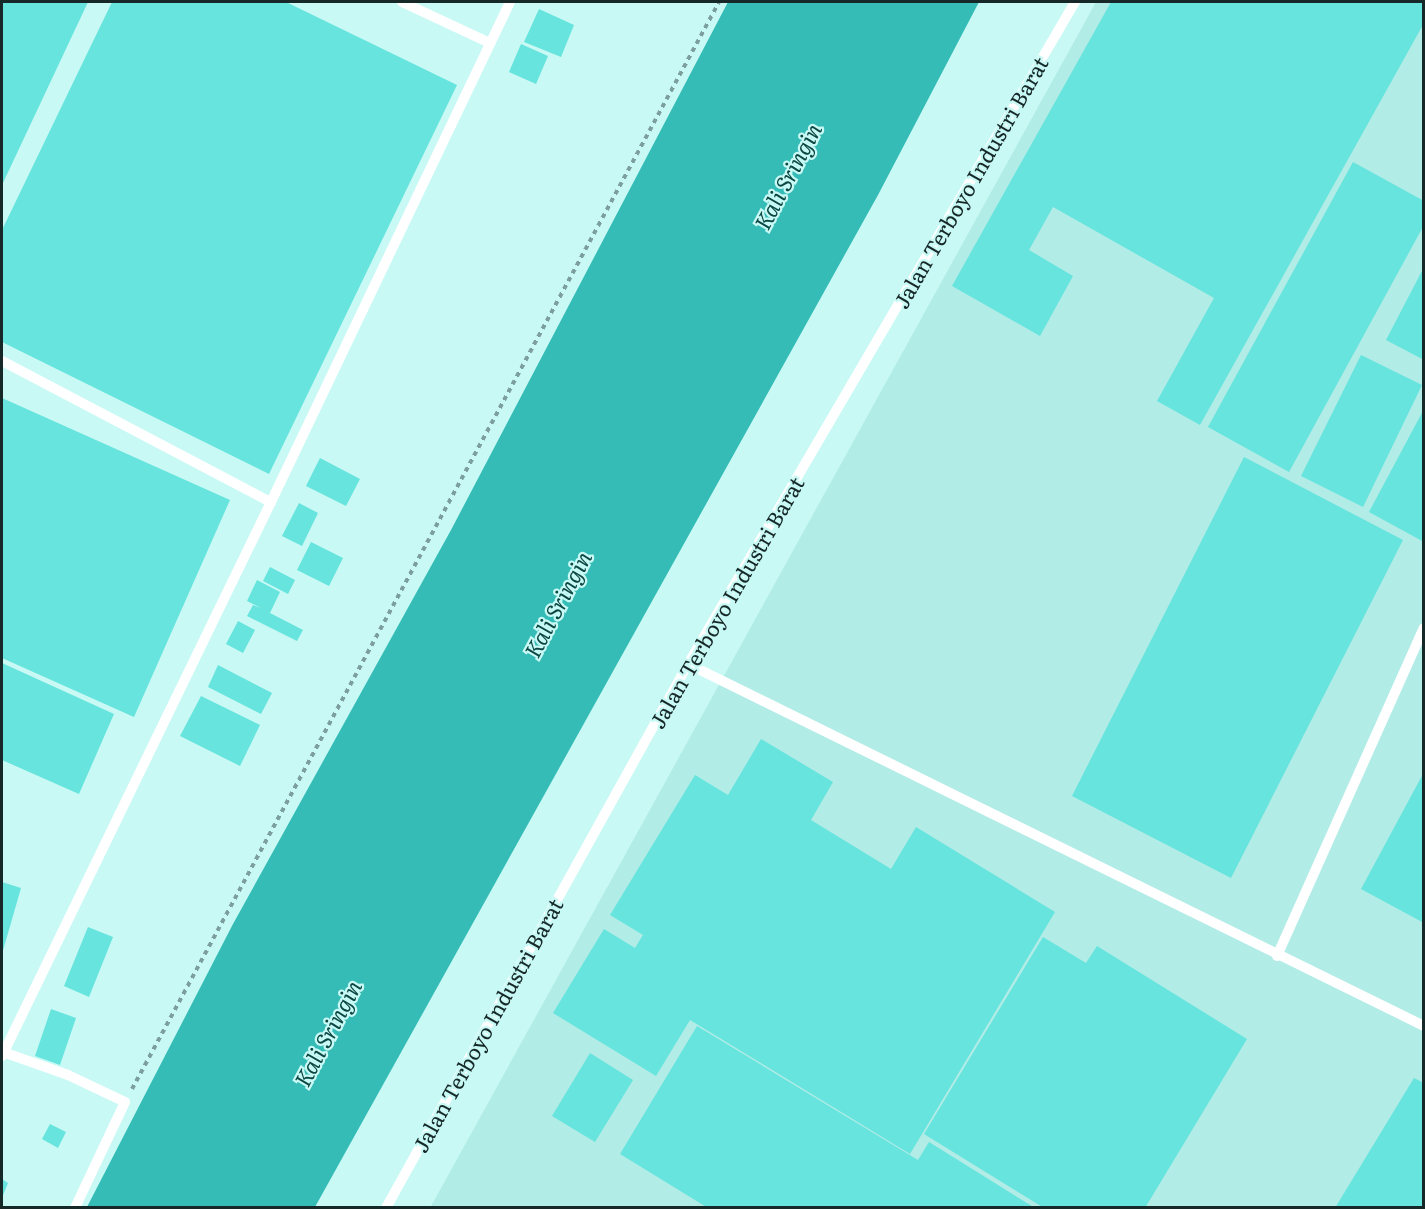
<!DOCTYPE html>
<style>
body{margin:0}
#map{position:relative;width:1425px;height:1209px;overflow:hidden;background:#c8f9f5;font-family:Literata,serif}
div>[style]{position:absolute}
.built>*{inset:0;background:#b2ece7}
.water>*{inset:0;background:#35bcb6}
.building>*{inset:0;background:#66e4dd}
.path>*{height:4px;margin-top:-2px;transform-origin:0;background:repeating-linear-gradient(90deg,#7c9f9d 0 4.5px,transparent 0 9px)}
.service>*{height:10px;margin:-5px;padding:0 5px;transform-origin:5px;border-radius:5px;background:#fff}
span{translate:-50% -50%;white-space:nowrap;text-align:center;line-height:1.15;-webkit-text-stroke:4.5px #c8f9f5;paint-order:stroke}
.street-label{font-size:21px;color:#162827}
.water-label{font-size:22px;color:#0b4643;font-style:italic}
.frame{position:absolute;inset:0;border:3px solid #162827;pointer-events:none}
</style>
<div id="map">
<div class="built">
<i style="clip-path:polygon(1096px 2px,1423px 2px,1423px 1207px,430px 1208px)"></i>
</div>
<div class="water">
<i style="clip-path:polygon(728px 2px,979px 2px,878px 195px,315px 1207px,87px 1207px,233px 924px,451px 530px)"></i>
</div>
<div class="building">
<i style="clip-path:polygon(2px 2px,88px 2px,2px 185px)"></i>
<i style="clip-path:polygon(112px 2px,286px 2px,457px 85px,269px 474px,2px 342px,2px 230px)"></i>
<i style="clip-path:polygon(1111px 2px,1424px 2px,1424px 23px,1200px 425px,1157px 401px,1214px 298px,1053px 207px,1029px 250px,1073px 276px,1040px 336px,952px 286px)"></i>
<i style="clip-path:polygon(539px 9px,574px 25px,561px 57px,524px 42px)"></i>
<i style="clip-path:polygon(521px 44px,548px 56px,536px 84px,509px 72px)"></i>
<i style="clip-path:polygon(1353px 162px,1424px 201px,1424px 225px,1289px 472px,1208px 427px)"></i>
<i style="clip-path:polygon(1424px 267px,1424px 360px,1386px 340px)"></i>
<i style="clip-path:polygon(1361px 355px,1422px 385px,1363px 507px,1301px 476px)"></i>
<i style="clip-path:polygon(2px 398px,230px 500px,134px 717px,2px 658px)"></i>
<i style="clip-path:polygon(1424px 409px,1424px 542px,1369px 512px)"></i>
<i style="clip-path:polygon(1244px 457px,1403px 540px,1231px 878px,1072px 796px)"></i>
<i style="clip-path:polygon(320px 458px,360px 479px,346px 506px,306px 486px)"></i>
<i style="clip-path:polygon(299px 503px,318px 513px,302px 546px,282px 536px)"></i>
<i style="clip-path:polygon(311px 542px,343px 558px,329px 586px,297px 570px)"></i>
<i style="clip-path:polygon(270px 567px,295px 580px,288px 594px,263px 581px)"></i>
<i style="clip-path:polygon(257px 580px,280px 592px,270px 613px,303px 630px,297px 641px,247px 616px,253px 605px,261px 608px,247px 601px)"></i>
<i style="clip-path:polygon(238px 621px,255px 630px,243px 653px,226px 644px)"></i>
<i style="clip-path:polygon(2px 663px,114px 714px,79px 794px,2px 760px)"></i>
<i style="clip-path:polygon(218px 665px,272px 693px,261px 714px,208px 687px)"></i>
<i style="clip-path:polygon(201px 696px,260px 725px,240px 766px,180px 736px)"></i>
<i style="clip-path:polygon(761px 739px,833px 782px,811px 820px,891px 869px,916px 827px,1055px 912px,910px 1154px,690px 1020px,656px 1076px,553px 1013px,604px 929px,635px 948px,643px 935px,610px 915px,695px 775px,728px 795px)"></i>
<i style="clip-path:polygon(1424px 772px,1424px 923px,1361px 889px)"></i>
<i style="clip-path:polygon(2px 882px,21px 888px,2px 954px)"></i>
<i style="clip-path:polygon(88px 927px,113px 937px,89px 997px,64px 986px)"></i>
<i style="clip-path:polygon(1043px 937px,1086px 963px,1097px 946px,1247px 1039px,1145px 1208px,1044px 1208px,924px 1134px)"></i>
<i style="clip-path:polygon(51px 1009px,76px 1018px,60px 1065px,35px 1056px)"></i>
<i style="clip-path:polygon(697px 1026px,918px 1160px,929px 1142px,1035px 1208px,708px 1208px,620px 1154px)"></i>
<i style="clip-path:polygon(590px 1053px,633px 1080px,595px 1142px,552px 1116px)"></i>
<i style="clip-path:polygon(1414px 1078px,1424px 1083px,1424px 1208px,1335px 1208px)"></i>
<i style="clip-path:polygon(50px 1124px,66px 1132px,58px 1148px,42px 1139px)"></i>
<i style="clip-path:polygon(2px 1179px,8px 1183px,2px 1198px)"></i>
</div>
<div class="path">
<i style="left:132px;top:1089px;width:1235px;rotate:-61.63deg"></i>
</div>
<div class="service">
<i style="left:402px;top:2px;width:97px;rotate:25deg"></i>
<i style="left:2px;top:361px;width:304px;rotate:27.7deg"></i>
<i style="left:688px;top:664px;width:820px;rotate:26.19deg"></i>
<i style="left:1277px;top:956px;width:359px;rotate:-65.9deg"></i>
<i style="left:3px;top:1052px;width:69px;rotate:19.5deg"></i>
<i style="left:68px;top:1075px;width:63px;rotate:25.3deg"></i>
<i style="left:125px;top:1102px;width:117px;rotate:115.3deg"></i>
<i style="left:2px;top:1056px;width:616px;rotate:-64.1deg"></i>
<i style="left:271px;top:502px;width:554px;rotate:-64.45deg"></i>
<i style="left:386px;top:1208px;width:622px;rotate:-60.96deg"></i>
<i style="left:688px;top:664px;width:767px;rotate:-59.69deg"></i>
</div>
<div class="street-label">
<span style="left:970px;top:182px;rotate:-60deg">Jalan Terboyo Industri Barat</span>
<span style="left:726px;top:602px;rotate:-60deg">Jalan Terboyo Industri Barat</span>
<span style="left:487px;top:1025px;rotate:-61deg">Jalan Terboyo Industri Barat</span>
</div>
<div class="water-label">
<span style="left:787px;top:176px;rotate:-62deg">Kali Sringin</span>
<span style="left:557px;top:604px;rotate:-62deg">Kali Sringin</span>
<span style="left:327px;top:1033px;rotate:-62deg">Kali Sringin</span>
</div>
<div class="frame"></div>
</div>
